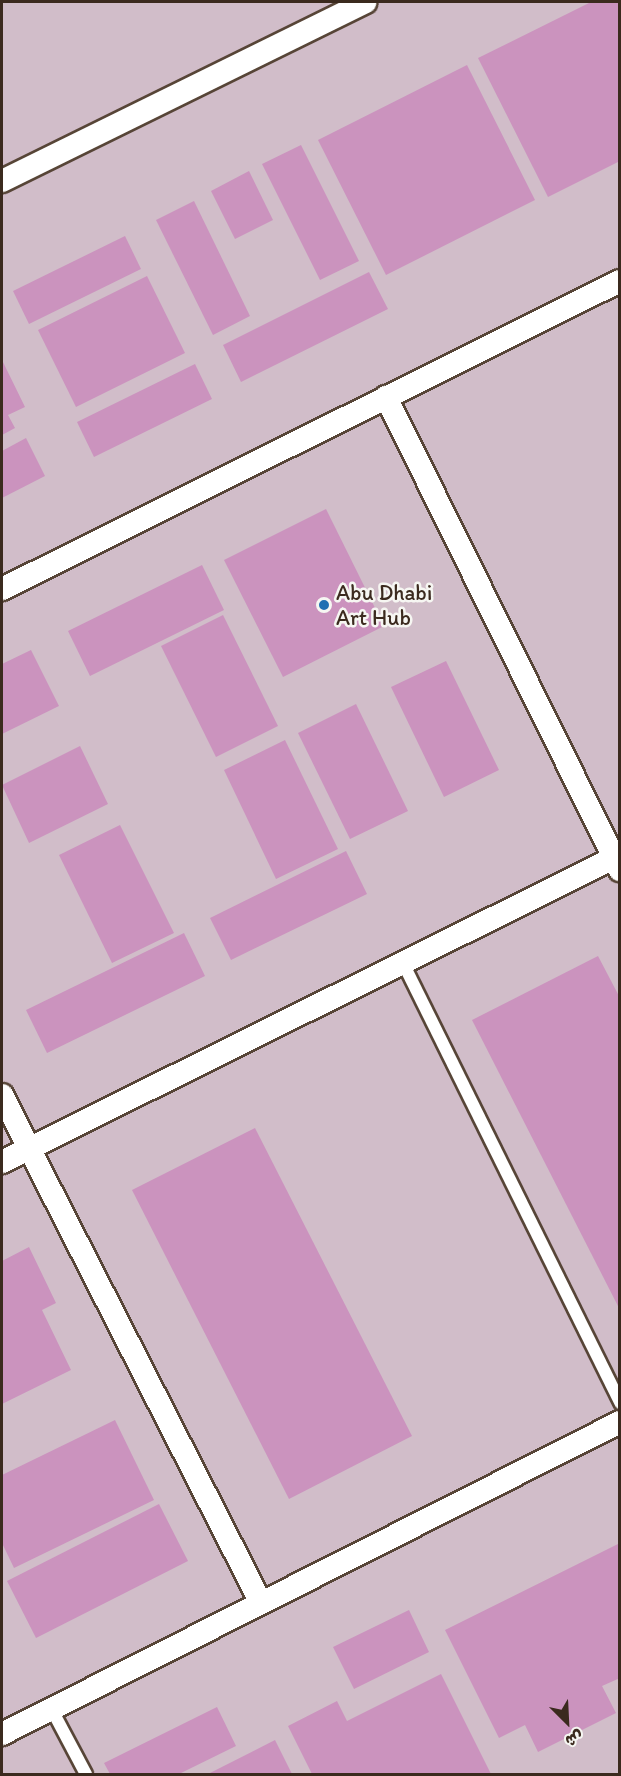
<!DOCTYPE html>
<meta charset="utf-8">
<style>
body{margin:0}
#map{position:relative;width:621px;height:1776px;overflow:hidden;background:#f4ddc2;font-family:Itim,"Playpen Sans Arabic",sans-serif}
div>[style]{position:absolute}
.industrial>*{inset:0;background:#d1bdc9}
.building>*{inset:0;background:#cb93be}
.roads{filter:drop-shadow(2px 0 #574537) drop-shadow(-2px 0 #574537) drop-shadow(0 2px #574537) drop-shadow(0 -2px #574537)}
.service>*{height:12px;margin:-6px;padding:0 6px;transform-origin:6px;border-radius:6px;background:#fff}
.minor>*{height:22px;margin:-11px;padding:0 11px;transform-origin:11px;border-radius:11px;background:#fff}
.dots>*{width:16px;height:16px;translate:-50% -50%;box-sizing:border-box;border:3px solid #f6f6f2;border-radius:50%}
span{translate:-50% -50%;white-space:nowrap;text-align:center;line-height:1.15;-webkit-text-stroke:5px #f6f6f2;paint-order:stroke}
.poi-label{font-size:22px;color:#3b2a1e}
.left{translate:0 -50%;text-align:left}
.frame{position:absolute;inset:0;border:3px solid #3b2a1e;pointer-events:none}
.north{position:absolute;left:537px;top:1692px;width:60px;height:60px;-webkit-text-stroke:4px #f6f6f2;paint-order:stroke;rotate:156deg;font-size:16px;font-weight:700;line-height:24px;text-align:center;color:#3b2a1e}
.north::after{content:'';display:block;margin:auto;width:21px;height:27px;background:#3b2a1e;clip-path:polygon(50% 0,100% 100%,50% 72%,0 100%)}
</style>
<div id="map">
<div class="industrial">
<i style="clip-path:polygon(2px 2px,619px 2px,619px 1774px,2px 1774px)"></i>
</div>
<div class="building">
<i style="clip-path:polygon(591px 2px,620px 2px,620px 161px,548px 197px,478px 58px)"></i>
<i style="clip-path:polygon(467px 65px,535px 200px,386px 275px,318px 140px)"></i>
<i style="clip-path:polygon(301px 145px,359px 261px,320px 280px,262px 164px)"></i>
<i style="clip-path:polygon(249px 171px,273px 220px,235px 239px,211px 191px)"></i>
<i style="clip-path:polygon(194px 201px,250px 316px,213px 335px,156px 220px)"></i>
<i style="clip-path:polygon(125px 236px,141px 269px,29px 324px,13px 291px)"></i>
<i style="clip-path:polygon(369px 272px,388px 309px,241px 382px,223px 345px)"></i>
<i style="clip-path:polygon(147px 276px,185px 353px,76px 407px,38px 330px)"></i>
<i style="clip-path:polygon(2px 360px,25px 407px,8px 415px,15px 428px,2px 435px)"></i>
<i style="clip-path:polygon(195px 364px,212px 399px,94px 457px,77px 422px)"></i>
<i style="clip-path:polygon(26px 438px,45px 476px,2px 498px,2px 451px)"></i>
<i style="clip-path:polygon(326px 509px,384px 626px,283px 677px,224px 560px)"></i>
<i style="clip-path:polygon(202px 565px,224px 610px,90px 676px,68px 631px)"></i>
<i style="clip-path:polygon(223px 615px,278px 726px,216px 757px,161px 646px)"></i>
<i style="clip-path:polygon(31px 650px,59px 706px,2px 734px,2px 664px)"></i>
<i style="clip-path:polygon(446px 661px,499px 770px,444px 797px,391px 687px)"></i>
<i style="clip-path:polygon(356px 704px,408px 811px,350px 839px,298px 733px)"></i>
<i style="clip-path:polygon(285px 740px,338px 849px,276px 879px,224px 770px)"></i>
<i style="clip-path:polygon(80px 746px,108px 804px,29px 843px,2px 785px)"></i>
<i style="clip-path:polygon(120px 825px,174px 933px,112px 963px,59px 855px)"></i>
<i style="clip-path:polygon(346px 851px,367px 894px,231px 960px,210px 918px)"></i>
<i style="clip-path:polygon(184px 933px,205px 976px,47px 1053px,26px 1010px)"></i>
<i style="clip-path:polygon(598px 956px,620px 998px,620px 1310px,472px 1020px)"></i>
<i style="clip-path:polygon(255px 1128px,412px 1436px,289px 1499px,132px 1190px)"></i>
<i style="clip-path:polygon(29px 1247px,56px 1303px,42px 1310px,71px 1370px,2px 1404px,2px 1261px)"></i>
<i style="clip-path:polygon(115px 1420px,154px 1500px,14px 1568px,2px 1543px,2px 1475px)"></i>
<i style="clip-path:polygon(159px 1504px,188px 1561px,36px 1638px,7px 1581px)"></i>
<i style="clip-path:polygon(620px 1543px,620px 1678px,602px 1686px,616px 1713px,538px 1752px,525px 1725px,499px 1738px,445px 1630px)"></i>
<i style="clip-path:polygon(409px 1610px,429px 1652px,354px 1689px,333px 1647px)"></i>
<i style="clip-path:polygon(441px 1674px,491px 1774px,312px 1774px,288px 1726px,337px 1701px,347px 1721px)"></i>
<i style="clip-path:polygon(217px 1707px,236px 1746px,179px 1774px,110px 1774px,104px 1763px)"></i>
<i style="clip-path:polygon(275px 1740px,292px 1774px,208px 1774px)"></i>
</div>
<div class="roads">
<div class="service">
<i style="left:403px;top:963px;width:491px;rotate:63.7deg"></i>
<i style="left:51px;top:1708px;width:75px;rotate:62.1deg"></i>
</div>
<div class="minor">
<i style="left:2px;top:181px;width:405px;rotate:-26.2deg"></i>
<i style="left:386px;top:397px;width:528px;rotate:63.68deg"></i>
<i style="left:2px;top:589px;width:690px;rotate:-26.49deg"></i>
<i style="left:2px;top:1095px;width:568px;rotate:62.98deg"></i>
<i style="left:2px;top:1162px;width:690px;rotate:-26.42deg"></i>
<i style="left:2px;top:1734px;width:692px;rotate:-26.79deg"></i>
</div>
</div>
<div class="dots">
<i style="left:324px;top:605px;background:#1f6fb2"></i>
</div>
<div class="poi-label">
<span class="left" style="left:336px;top:605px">Abu Dhabi<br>Art Hub</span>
</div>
<div class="frame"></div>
<div class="north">ش</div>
</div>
